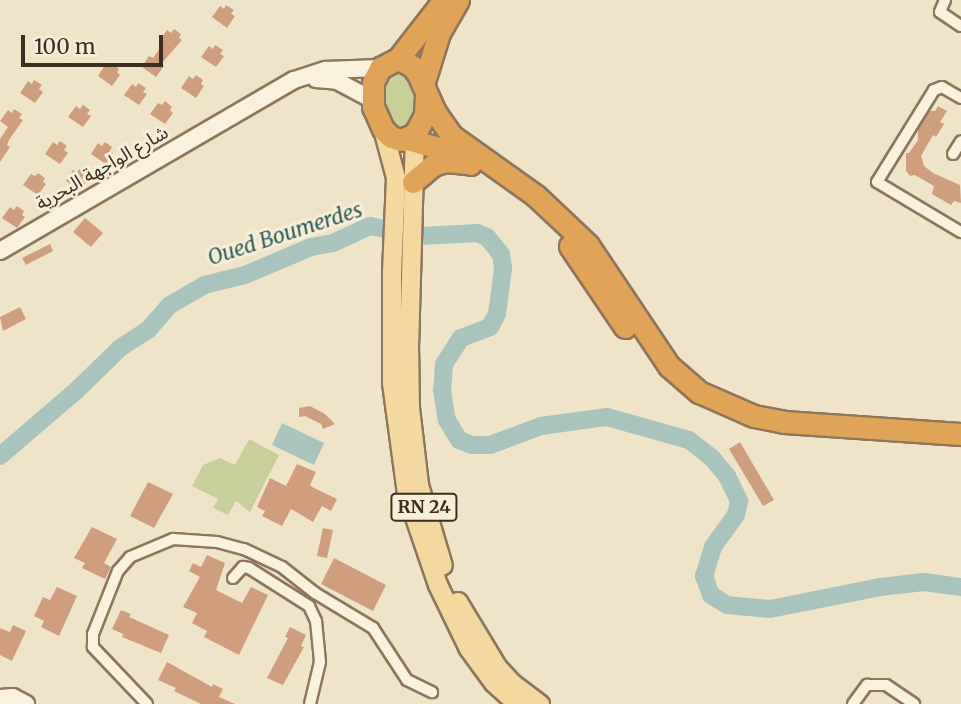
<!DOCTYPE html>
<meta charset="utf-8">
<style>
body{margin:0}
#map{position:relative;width:961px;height:704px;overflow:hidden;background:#f0e4c8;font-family:Merriweather,"Noto Sans Arabic",serif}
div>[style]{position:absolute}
.green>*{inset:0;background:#c9cf9b}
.water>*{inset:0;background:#a9c4bc}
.river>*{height:18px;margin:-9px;padding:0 9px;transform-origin:9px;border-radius:9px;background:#a9c4bc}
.building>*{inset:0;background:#cf9f7d}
.roads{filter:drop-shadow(2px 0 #8d765c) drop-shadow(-2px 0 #8d765c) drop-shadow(0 2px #8d765c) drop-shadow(0 -2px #8d765c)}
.street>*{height:10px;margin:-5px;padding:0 5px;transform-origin:5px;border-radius:5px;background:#faf1dc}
.secondary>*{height:16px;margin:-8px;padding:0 8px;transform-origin:8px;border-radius:8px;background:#faf1dc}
.primary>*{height:18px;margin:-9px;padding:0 9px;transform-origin:9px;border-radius:9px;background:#f3d9a0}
.highway>*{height:21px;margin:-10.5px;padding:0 10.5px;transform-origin:10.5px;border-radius:10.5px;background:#e0a458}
span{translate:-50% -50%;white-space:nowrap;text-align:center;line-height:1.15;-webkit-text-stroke:6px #f7eed8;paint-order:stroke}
.shield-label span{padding:2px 5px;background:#f7eed8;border:2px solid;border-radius:5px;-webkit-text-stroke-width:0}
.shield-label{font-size:18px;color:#3d2e20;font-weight:700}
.street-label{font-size:19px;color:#3d2e20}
.water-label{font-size:21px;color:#2f5d5a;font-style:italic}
.scale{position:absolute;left:21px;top:35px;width:142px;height:32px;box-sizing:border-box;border:4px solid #3d2e20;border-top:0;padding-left:9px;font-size:21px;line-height:24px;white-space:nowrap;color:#3d2e20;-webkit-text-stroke:5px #f7eed8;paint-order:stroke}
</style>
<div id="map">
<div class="green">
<i style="clip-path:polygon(389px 69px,405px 71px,414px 90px,417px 114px,409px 129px,392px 129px,381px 102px,381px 82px)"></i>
<i style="clip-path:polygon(249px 439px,279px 455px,250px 512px,236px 501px,228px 515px,213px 508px,218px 499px,192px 486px,203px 465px,220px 458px,235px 465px)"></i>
</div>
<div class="water">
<i style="clip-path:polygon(282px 423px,324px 443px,314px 465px,272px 445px)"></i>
</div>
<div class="river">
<i style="left:0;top:456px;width:101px;rotate:-40.6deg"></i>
<i style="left:77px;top:390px;width:60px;rotate:-44.3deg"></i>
<i style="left:120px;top:348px;width:33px;rotate:-33deg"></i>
<i style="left:148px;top:330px;width:33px;rotate:-49deg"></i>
<i style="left:170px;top:305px;width:39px;rotate:-30deg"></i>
<i style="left:204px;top:285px;width:42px;rotate:-13.7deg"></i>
<i style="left:245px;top:275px;width:72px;rotate:-23deg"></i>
<i style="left:311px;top:247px;width:22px;rotate:-10deg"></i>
<i style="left:333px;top:243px;width:41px;rotate:-24.7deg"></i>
<i style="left:370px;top:226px;width:52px;rotate:11.1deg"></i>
<i style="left:421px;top:236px;width:56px;rotate:-3.1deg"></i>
<i style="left:477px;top:233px;width:11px;rotate:22deg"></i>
<i style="left:487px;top:237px;width:22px;rotate:51deg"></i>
<i style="left:501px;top:254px;width:15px;rotate:82deg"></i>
<i style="left:503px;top:269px;width:45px;rotate:97.6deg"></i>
<i style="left:497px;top:314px;width:15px;rotate:118deg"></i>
<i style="left:490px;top:327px;width:31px;rotate:159deg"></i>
<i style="left:461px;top:338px;width:31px;rotate:123deg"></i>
<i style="left:444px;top:364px;width:26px;rotate:94deg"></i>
<i style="left:442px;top:390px;width:30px;rotate:81deg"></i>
<i style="left:447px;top:420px;width:23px;rotate:59deg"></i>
<i style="left:459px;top:440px;width:14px;rotate:21deg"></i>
<i style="left:472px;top:445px;width:18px"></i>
<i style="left:490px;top:445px;width:54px;rotate:-20.4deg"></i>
<i style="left:541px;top:426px;width:67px;rotate:-7.8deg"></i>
<i style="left:607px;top:417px;width:85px;rotate:15.7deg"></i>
<i style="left:689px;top:440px;width:29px;rotate:38deg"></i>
<i style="left:712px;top:458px;width:23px;rotate:50deg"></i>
<i style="left:727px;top:476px;width:28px;rotate:64deg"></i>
<i style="left:739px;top:501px;width:14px;rotate:102deg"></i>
<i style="left:736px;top:515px;width:39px;rotate:126deg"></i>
<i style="left:713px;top:547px;width:30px;rotate:107deg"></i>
<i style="left:704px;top:576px;width:20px;rotate:70deg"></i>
<i style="left:711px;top:595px;width:19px;rotate:32deg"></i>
<i style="left:727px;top:605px;width:43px;rotate:5.3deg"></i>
<i style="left:770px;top:609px;width:112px;rotate:-11.3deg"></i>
<i style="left:880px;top:587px;width:44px;rotate:-6.5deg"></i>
<i style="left:924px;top:582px;width:37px;rotate:8deg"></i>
</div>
<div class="building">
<i style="clip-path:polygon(226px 5px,234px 10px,231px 14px,235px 16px,227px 28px,212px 17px,220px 6px,224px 9px)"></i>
<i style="clip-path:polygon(174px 29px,181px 34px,179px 38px,182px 40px,161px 64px,164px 66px,156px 77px,142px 67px,149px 56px,153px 58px,163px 44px,159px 41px,167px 30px,171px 33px)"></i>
<i style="clip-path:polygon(215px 45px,223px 50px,220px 54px,224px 56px,216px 67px,201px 57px,209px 46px,213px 49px)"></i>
<i style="clip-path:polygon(112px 63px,119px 69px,117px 72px,120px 75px,112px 86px,98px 76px,105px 65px,109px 67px)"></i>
<i style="clip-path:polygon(196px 75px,203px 80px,201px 84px,204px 86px,196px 98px,181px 88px,189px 76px,193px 79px)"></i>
<i style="clip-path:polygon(34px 80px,42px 85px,39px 89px,43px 92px,35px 103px,20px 93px,28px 81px,32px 84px)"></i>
<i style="clip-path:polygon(138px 83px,146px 88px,143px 92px,147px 94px,139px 105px,124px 95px,132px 84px,136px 87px)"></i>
<i style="clip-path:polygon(165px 101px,172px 107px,170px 110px,173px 113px,165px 124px,150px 114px,158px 103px,162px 105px)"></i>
<i style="clip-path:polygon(83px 105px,90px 110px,87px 114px,91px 116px,83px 127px,68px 117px,76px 106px,80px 109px)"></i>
<i style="clip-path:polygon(938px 106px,947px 111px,940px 122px,944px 124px,936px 137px,933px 135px,921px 156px,924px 166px,933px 173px,960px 185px,961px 203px,954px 201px,951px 205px,932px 194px,934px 186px,915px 175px,910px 176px,906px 171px,906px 153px,909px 153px,918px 140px,918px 130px,930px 111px,935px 111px)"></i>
<i style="clip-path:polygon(14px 109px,22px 114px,19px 118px,23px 120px,9px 140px,7px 145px,10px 147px,0 162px,0 139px,8px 127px,0 121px,8px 110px,12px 113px)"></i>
<i style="clip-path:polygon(60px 141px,67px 146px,64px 150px,68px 153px,60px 164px,45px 154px,53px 142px,57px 145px)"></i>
<i style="clip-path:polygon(105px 142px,112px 147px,110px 151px,113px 153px,106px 164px,91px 154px,98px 143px,102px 146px)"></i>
<i style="clip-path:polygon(80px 169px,87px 174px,85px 178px,88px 180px,80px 191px,66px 181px,73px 170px,77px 172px)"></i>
<i style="clip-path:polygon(38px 173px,45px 178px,43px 182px,46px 184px,38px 195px,23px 185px,31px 174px,35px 176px)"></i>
<i style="clip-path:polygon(17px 206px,24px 211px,22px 215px,25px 217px,17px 228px,2px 218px,10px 207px,14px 210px)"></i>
<i style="clip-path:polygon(85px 218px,103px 233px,91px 247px,73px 232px)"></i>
<i style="clip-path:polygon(50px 244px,53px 251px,26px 265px,22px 258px)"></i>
<i style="clip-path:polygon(20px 307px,26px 319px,3px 331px,0 317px)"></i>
<i style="clip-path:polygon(310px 406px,325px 414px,335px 424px,323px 429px,321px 424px,305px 416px,299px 417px,299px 408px)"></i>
<i style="clip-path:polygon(740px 442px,774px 500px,763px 506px,729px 449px)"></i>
<i style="clip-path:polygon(297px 464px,316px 472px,310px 485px,312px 487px,337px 499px,331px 511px,322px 506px,313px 522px,291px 509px,282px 526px,262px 516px,265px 511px,257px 507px,270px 478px,286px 486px)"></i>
<i style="clip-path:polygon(148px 482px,173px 494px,154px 528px,130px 516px)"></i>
<i style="clip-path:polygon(92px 527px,117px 539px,104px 563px,111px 567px,105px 579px,82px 568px,85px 563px,74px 558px)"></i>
<i style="clip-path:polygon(323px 528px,333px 530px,327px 558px,317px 556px)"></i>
<i style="clip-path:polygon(207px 555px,225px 563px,216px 590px,242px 603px,251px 587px,268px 595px,239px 655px,204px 637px,207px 631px,192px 623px,197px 613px,183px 607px,200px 577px,189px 571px,193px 563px,201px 567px)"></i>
<i style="clip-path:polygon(334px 558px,386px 585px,373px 611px,321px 584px)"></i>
<i style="clip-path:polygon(57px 587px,77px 596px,59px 636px,41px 627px,44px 621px,34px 616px,43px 597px,50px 600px)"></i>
<i style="clip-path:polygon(121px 610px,131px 614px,129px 617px,169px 635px,161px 653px,122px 637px,123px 634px,112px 629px)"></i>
<i style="clip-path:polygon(13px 625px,26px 631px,12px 661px,0 655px,0 628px,10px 632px)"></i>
<i style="clip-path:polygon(290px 627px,306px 635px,301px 646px,304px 647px,283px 685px,267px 678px,288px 638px,285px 637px)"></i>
<i style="clip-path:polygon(167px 662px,212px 687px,213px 684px,223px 689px,219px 697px,235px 704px,201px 704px,174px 691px,176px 688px,158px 680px)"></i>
</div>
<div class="roads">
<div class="street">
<i style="left:945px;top:0;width:13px;rotate:113deg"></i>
<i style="left:940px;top:12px;width:25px;rotate:34deg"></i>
<i style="left:961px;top:98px;width:22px;rotate:-150deg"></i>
<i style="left:942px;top:87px;width:9px;rotate:159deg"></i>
<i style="left:934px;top:90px;width:108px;rotate:121.8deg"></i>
<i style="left:877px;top:182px;width:98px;rotate:30.8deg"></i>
<i style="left:953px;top:154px;width:15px;rotate:-58deg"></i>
<i style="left:233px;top:578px;width:15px;rotate:-48deg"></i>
<i style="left:243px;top:567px;width:6px;rotate:9deg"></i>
<i style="left:249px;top:568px;width:71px;rotate:32.3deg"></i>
<i style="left:309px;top:606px;width:17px;rotate:65deg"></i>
<i style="left:316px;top:621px;width:41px;rotate:84.4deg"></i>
<i style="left:320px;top:662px;width:43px;rotate:103.4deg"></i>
<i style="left:147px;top:704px;width:79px;rotate:-133.5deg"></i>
<i style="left:93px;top:647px;width:13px;rotate:-90deg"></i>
<i style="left:93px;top:634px;width:68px;rotate:-68.4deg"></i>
<i style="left:118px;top:571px;width:18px;rotate:-49deg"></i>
<i style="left:130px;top:557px;width:47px;rotate:-22.7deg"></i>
<i style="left:173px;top:539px;width:44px;rotate:3.9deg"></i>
<i style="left:217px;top:542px;width:28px;rotate:15deg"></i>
<i style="left:244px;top:549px;width:42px;rotate:25.3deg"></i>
<i style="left:282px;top:567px;width:42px;rotate:38.2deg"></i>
<i style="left:315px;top:593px;width:68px;rotate:31.1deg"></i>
<i style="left:373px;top:628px;width:62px;rotate:56.8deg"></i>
<i style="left:407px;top:680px;width:28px;rotate:26deg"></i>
<i style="left:853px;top:704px;width:24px;rotate:-54deg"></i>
<i style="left:867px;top:685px;width:19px"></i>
<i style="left:886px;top:685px;width:34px;rotate:34deg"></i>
</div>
<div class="secondary">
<i style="left:316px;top:79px;width:21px;rotate:5deg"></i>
<i style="left:337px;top:81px;width:40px;rotate:28deg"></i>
<i style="left:0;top:251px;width:340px;rotate:-30.2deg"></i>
<i style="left:294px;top:80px;width:33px;rotate:-18deg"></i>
<i style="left:325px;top:70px;width:55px;rotate:-2.1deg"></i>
<i style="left:0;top:698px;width:13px;rotate:-4deg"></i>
<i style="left:13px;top:697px;width:15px;rotate:28deg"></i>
</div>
<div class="primary">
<i style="left:383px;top:129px;width:51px;rotate:75.1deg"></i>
<i style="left:396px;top:178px;width:94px;rotate:92.4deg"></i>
<i style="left:392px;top:272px;width:111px;rotate:90deg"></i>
<i style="left:392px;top:383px;width:112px;rotate:82.3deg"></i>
<i style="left:407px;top:494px;width:96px;rotate:71.2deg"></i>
<i style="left:438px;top:585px;width:71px;rotate:64.2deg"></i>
<i style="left:469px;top:649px;width:42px;rotate:53.7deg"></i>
<i style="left:494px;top:683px;width:31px;rotate:42deg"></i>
<i style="left:415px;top:134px;width:211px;rotate:91.6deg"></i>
<i style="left:409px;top:345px;width:63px;rotate:89.1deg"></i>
<i style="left:410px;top:408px;width:78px;rotate:83.3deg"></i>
<i style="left:419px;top:485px;width:84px;rotate:73.5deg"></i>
<i style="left:458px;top:602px;width:77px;rotate:58.8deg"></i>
<i style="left:498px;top:668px;width:22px;rotate:47deg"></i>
<i style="left:513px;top:684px;width:34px;rotate:37deg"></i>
</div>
<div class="highway">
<i style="left:398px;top:59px;width:75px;rotate:-52.1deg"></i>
<i style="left:423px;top:85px;width:54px;rotate:-72.9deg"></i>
<i style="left:439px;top:33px;width:38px;rotate:-60deg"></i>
<i style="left:426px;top:95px;width:20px;rotate:93deg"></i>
<i style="left:425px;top:115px;width:21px;rotate:118deg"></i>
<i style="left:415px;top:134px;width:15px;rotate:157deg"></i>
<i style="left:401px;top:140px;width:10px;rotate:-163deg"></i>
<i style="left:391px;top:137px;width:11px;rotate:-135deg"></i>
<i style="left:383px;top:129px;width:24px;rotate:-114deg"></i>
<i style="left:373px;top:107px;width:25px;rotate:-90deg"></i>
<i style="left:373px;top:82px;width:16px;rotate:-63deg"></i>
<i style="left:380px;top:68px;width:20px;rotate:-27deg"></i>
<i style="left:398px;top:59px;width:16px;rotate:27deg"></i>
<i style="left:412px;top:66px;width:10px;rotate:53deg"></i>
<i style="left:418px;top:74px;width:42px;rotate:65.9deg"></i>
<i style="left:435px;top:112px;width:29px;rotate:55deg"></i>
<i style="left:452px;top:136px;width:103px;rotate:35.5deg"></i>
<i style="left:536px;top:196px;width:71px;rotate:43.3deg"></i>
<i style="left:588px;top:245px;width:146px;rotate:56.2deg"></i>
<i style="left:669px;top:366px;width:40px;rotate:41deg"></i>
<i style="left:699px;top:392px;width:60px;rotate:23.6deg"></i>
<i style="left:754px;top:416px;width:31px;rotate:11deg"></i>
<i style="left:784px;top:422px;width:177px;rotate:3.9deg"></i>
<i style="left:407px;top:139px;width:41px;rotate:15.8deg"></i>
<i style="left:446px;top:150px;width:28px;rotate:30deg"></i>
<i style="left:413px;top:182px;width:26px;rotate:-40deg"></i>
<i style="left:433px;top:165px;width:13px;rotate:-18deg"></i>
<i style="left:445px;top:161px;width:22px;rotate:5deg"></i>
<i style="left:570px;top:246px;width:98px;rotate:55.8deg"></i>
</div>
</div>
<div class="shield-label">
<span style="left:424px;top:507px">RN 24</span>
</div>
<div class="street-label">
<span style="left:102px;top:168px;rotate:-30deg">شارع الواجهة البحرية</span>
</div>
<div class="water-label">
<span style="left:285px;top:234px;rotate:-18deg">Oued Boumerdes</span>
</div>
<div class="scale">100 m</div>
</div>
